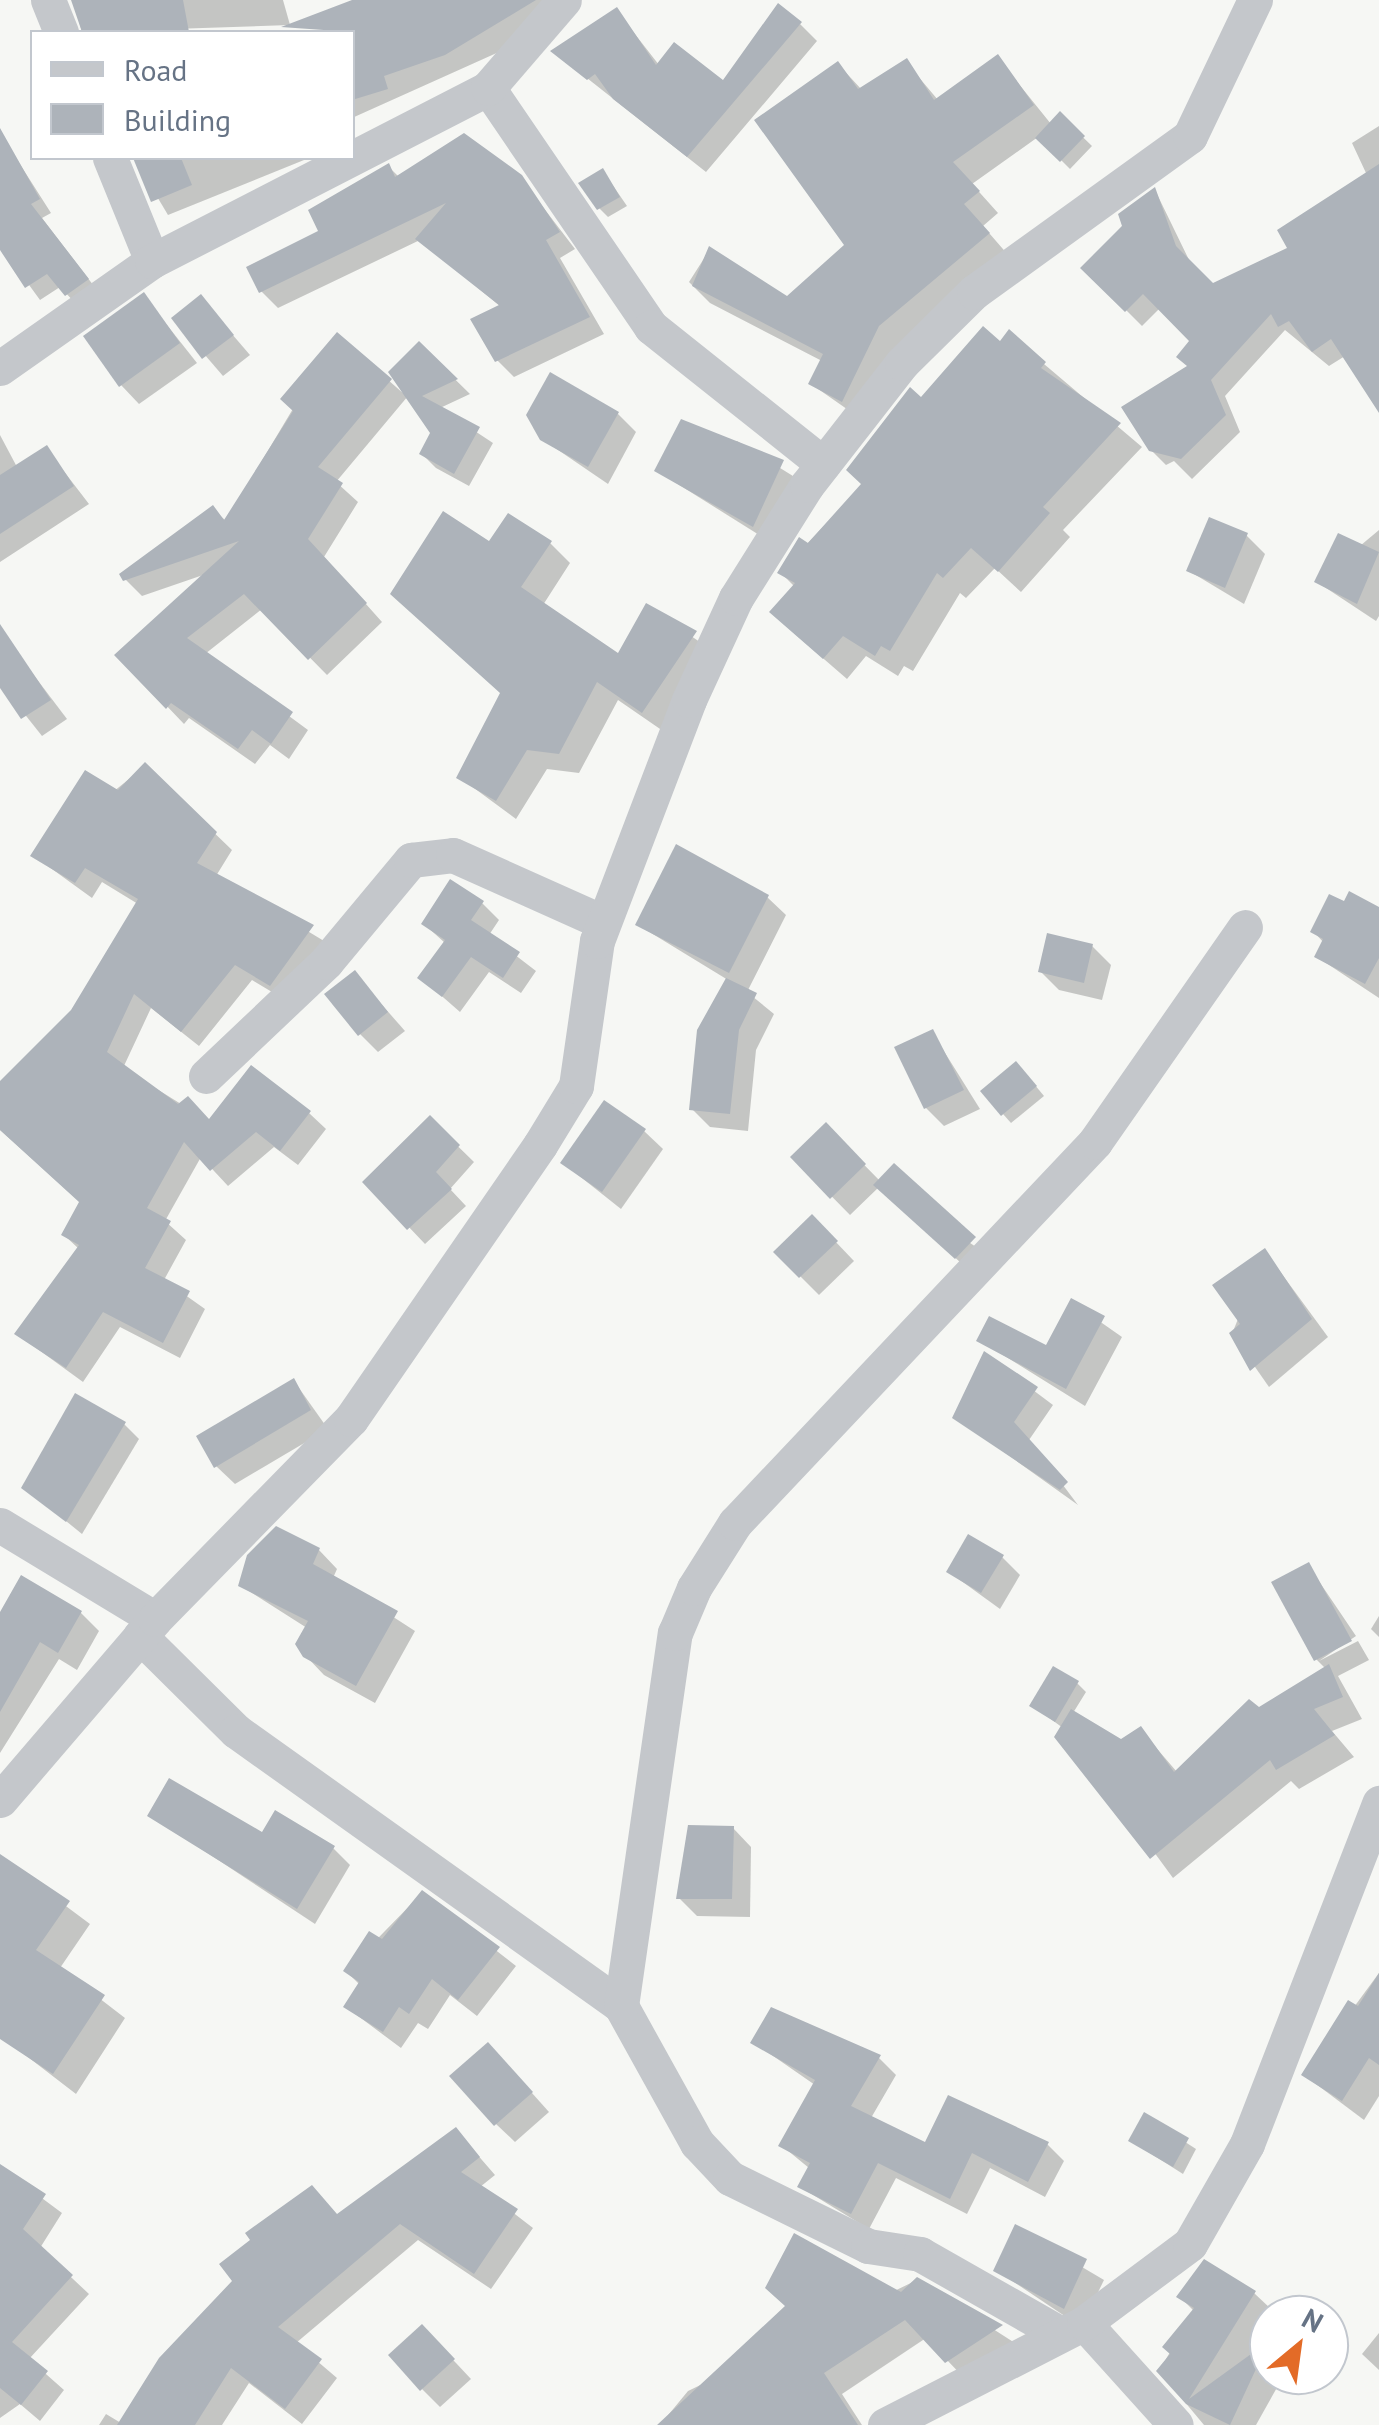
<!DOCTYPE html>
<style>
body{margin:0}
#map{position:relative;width:1379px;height:2425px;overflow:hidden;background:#f6f7f4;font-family:"PT Sans",sans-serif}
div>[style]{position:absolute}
.shadow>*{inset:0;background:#0003}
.building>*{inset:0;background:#adb3ba}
.street>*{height:35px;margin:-17.5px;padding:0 17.5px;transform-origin:17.5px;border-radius:17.5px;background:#c4c7cb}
span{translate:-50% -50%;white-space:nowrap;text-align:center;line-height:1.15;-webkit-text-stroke:10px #fff;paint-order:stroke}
.legend{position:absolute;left:30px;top:30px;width:325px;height:130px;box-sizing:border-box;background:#fff;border:2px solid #c2c7ce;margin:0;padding:12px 18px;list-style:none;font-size:30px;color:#667385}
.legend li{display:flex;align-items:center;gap:20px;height:50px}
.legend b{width:50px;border:2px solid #c2c7ce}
.north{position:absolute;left:1249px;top:2295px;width:100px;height:100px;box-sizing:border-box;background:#fff;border:2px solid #c2c7ce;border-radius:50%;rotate:29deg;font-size:28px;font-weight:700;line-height:40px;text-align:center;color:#667385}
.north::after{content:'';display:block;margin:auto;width:35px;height:45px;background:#e36b27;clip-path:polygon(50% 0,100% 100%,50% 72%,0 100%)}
</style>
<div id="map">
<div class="shadow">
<i style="clip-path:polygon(73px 0,283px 0,290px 25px,82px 32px)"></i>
<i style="clip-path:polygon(368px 0,557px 0,530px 38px,352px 118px,352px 32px,332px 32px,326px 14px)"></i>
<i style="clip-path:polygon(617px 11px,659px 65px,723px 84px,800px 24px,817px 41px,706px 172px,554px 52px)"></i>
<i style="clip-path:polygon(998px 58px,1051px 124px,1060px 115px,1092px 146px,1070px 169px,1038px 137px,972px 184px,998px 213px,983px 226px,1009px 256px,864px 421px,811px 384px,822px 361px,710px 303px,689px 282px,710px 249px,787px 299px,847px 246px,838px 64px,862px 90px,906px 62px,938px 100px)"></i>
<i style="clip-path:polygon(1379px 126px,1379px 397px,1345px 356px,1329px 366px,1285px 330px,1225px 396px,1240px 432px,1192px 479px,1174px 461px,1166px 465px,1151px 450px,1190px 368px,1193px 341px,1160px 308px,1142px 326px,1084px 268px,1155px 190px,1191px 264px,1213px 286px,1291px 249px,1366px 173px,1352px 143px)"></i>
<i style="clip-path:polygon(9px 147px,51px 213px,42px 218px,100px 294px,80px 308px,60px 287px,40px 300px,0 245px,0 150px)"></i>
<i style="clip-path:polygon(134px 158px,309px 158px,168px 215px)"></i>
<i style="clip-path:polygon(388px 166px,399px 177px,520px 177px,575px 249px,560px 258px,604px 334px,514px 377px,497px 360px,501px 307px,420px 240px,278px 308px,261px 291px,322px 232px,311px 211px)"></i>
<i style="clip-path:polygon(603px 171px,627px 206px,608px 217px,599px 208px)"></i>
<i style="clip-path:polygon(144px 296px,197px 363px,139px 404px,121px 385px)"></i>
<i style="clip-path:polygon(201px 298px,250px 355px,223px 376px,174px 319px)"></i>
<i style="clip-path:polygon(337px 335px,404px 394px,419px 344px,470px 394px,440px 408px,493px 443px,469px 486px,436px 468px,422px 454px,433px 432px,408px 396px,336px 482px,358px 502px,324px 557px,382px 622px,327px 675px,262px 609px,205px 654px,308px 730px,289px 759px,270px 745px,255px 764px,189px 718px,184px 724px,118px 655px,206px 574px,142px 596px,125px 579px,213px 509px,226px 521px)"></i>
<i style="clip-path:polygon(1000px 344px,1044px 364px,1142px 447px,1063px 530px,1070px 537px,1021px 592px,995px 568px,966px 598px,960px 593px,913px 671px,904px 666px,898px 676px,866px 656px,847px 679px,795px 634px,795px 587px,780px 572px,864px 484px,921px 401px)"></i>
<i style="clip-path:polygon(618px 414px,636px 432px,608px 484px,542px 439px)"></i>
<i style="clip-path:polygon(0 435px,17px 467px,46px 448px,89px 504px,0 562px)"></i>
<i style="clip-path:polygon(737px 441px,801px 481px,772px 543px,657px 471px)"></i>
<i style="clip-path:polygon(1379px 530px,1379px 616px,1376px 621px,1317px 582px)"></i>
<i style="clip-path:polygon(1246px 535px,1265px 554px,1244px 604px,1189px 571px)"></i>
<i style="clip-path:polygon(550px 543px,570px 563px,543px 605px,619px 656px,647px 606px,716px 653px,663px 731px,618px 700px,579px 773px,547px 769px,516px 819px,459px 777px,502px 694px,489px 545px)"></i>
<i style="clip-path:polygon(14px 649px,67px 719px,42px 736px,0 683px,0 659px)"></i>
<i style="clip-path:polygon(145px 766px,232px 850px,216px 876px,329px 944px,287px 1001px,252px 980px,199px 1046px,151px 1008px,123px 1068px,210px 1122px,309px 1113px,326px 1129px,298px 1165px,274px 1147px,228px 1186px,201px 1157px,165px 1221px,186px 1240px,164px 1280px,205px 1309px,180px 1358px,120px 1327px,83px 1382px,17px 1334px,79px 1249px,64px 1235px,81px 1203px,0 1130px,0 1087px,73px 1012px,138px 904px,102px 882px,92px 898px,34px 856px)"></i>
<i style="clip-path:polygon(767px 897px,786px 915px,747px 992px,774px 1014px,756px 1050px,748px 1131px,710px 1127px,692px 1109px,728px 980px,638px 925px)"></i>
<i style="clip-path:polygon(482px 903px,499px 920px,489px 935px,536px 971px,521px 993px,489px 972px,460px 1012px,420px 977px,445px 943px,424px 924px)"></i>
<i style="clip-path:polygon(1345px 905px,1379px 909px,1379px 998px,1317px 957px,1324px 943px,1313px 931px)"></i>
<i style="clip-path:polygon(1092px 946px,1111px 965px,1102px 1000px,1059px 990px,1040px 971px)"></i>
<i style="clip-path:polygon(354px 973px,405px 1031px,378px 1052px,360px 1034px)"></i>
<i style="clip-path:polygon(932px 1032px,980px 1109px,944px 1126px,926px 1108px)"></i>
<i style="clip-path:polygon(1025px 1073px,1044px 1096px,1011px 1123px,1003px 1114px)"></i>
<i style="clip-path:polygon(430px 1119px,474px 1162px,450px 1189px,466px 1206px,425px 1244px,366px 1182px)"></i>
<i style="clip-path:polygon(826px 1126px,880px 1181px,992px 1258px,975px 1276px,879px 1187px,850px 1215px,793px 1157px)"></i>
<i style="clip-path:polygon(644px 1131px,663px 1149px,621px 1209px,563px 1163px)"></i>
<i style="clip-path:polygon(812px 1217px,854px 1261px,819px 1295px,776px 1252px)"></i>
<i style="clip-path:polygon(1265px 1251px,1328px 1337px,1269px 1387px,1232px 1334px)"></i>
<i style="clip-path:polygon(1072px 1302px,1122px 1337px,1085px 1406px,979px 1340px,1047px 1348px)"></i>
<i style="clip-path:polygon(985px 1354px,1053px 1405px,1029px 1440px,1078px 1505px,955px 1417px)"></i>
<i style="clip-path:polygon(294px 1381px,328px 1429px,235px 1484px,216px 1466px)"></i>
<i style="clip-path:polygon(124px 1424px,139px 1439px,82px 1534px,24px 1487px)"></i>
<i style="clip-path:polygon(319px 1550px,337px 1569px,333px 1578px,415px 1631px,375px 1703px,324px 1675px,305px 1655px,307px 1628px,241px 1586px)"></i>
<i style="clip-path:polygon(1002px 1557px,1020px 1575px,1000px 1609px,949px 1572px)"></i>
<i style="clip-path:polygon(1308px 1565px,1356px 1636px,1319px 1661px,1358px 1641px,1369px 1660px,1338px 1676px,1362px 1719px,1332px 1731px,1354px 1757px,1299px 1789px,1291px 1781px,1173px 1878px,1063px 1728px,1033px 1706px,1077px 1683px,1086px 1692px,1073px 1713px,1122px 1742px,1140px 1729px,1177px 1772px,1326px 1669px,1316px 1659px)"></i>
<i style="clip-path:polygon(81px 1613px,99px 1631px,77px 1670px,59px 1659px,0 1753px,0 1617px)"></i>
<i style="clip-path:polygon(1379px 1616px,1379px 1637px,1371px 1629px)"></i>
<i style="clip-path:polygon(150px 1815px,333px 1848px,350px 1865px,315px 1924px)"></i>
<i style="clip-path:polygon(733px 1828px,751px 1847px,750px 1917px,697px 1916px,679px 1898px)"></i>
<i style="clip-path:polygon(0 1857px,90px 1924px,60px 1968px,125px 2018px,76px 2094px,11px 2044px,0 2011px)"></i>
<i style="clip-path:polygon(422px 1893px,516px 1966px,477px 2016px,450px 1995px,428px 2029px,418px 2023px,401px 2048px,346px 2007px,360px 1985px,346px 1971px)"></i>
<i style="clip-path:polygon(1379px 1973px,1379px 2096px,1364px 2120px,1304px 2075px)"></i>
<i style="clip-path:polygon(753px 2042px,879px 2058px,896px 2075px,871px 2118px,926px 2145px,1047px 2144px,1064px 2161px,1045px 2197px,990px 2168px,967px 2214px,896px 2178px,869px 2229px,800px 2187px,809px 2168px,781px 2145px,815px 2085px)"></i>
<i style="clip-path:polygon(506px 2064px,549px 2112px,515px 2142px,496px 2124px)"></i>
<i style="clip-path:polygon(1145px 2116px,1196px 2149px,1183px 2174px,1131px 2141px)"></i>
<i style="clip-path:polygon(456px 2130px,495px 2175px,480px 2187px,533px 2228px,491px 2289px,418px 2240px,296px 2343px,337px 2378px,302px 2424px,249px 2383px,222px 2425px,99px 2425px,106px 2414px,121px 2423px,339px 2216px)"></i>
<i style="clip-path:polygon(0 2167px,62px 2213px,40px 2248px,89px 2294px,29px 2359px,64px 2390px,40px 2421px,20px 2404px,0 2418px)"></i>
<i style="clip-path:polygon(1016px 2228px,1104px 2280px,1081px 2327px,996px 2270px)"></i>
<i style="clip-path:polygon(917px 2280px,1021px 2347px,967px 2381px,926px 2338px,842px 2394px,862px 2425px,660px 2425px,688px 2391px)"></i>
<i style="clip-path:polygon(1254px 2293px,1271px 2309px,1269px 2375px,1284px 2375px,1256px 2425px,1204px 2425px,1159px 2371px,1194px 2311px,1180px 2297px)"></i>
<i style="clip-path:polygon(1379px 2333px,1379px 2370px,1362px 2354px)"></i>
<i style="clip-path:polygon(440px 2346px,471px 2379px,440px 2407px,422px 2389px)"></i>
</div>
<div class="building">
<i style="clip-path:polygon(71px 0,183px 0,189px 32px,82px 32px)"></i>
<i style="clip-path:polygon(352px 0,536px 0,445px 55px,384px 76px,388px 89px,352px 100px,352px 32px,281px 27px)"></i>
<i style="clip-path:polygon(778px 3px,802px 22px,687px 157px,613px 99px,595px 74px,587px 80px,550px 51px,617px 7px,656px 65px,674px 42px,723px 80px)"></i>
<i style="clip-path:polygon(998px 54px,1034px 105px,953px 162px,980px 191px,964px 204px,990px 233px,879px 326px,842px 402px,808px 384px,823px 354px,692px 286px,709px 246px,787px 296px,844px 245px,754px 120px,838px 61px,858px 89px,907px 58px,934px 100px)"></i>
<i style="clip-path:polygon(1060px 111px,1085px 136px,1060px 162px,1035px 138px)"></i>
<i style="clip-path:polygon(0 128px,40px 199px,31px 204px,89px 279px,65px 296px,47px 274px,25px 288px,0 250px)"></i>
<i style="clip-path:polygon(464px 133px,522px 175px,560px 232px,546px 240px,590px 317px,495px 362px,470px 319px,499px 305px,415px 239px,446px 203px,259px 293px,246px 267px,318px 231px,308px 210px,389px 163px,395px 177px)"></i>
<i style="clip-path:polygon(133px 158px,181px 158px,192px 185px,151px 202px)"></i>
<i style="clip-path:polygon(1379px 164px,1379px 413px,1331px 339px,1312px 352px,1289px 321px,1278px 327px,1271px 314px,1211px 380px,1226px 415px,1181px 459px,1149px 451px,1121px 407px,1187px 366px,1176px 357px,1189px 341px,1143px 294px,1125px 312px,1080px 268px,1122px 226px,1118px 214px,1155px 187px,1176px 246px,1213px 283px,1287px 248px,1277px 230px)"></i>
<i style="clip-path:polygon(603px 168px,620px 197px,597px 210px,578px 183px)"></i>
<i style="clip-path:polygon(144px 292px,180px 343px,119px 387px,83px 336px)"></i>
<i style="clip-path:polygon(201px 294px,234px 335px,202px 359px,171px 318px)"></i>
<i style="clip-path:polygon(983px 326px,1000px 341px,1009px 329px,1046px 362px,1041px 368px,1121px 423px,1043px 507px,1050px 513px,998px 572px,971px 548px,943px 578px,937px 573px,890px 651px,881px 646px,875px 656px,843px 636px,823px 659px,769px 612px,795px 583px,777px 573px,799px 537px,808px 543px,861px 484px,846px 470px,910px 387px,921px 397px)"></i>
<i style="clip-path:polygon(337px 332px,392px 379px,318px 467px,343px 483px,308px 539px,367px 603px,308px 660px,244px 594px,187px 638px,293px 712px,271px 744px,252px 730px,238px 749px,171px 703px,166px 709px,114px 655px,239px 541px,123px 581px,119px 574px,213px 505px,224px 520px,293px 411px,280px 399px)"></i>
<i style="clip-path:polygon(419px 341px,458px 379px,422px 396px,480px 427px,454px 474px,419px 454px,430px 433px,388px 372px)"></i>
<i style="clip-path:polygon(550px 372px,619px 412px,588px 467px,540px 440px,526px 415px)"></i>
<i style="clip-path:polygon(681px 419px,784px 460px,753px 527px,654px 471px)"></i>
<i style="clip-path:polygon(47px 445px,74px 486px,0 534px,0 475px)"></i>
<i style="clip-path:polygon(443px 511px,489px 541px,508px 513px,552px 541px,521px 587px,618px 653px,646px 603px,697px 631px,642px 713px,597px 682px,559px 754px,527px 750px,496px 801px,456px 778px,500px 693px,390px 594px)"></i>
<i style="clip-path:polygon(1209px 517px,1248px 533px,1225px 588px,1186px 571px)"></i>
<i style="clip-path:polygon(1338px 533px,1379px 552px,1357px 604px,1314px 582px)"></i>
<i style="clip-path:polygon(0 624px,51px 700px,21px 719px,0 688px)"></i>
<i style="clip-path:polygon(145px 762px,217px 832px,197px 863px,314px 925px,270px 986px,235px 965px,181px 1032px,134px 994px,107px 1052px,178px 1104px,188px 1096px,209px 1119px,251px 1065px,311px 1111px,280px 1151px,256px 1132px,210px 1171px,184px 1142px,147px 1208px,171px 1221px,145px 1268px,190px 1291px,163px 1343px,103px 1312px,66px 1368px,14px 1334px,79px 1245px,61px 1235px,79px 1202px,0 1130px,0 1081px,71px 1010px,138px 899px,85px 868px,75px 883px,30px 856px,85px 770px,118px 790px)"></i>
<i style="clip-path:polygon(676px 844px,769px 895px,729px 973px,635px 925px)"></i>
<i style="clip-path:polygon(450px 879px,484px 901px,471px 920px,520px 952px,503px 978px,471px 957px,442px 997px,417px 978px,445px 940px,421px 924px)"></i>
<i style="clip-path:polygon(1349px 891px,1379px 907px,1379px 958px,1365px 984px,1314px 957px,1323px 939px,1310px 932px,1329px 894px,1344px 901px)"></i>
<i style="clip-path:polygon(1047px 933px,1093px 944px,1084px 983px,1038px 972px)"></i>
<i style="clip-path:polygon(355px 970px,388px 1012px,358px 1036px,324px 994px)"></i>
<i style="clip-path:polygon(726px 978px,757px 993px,739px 1030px,730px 1114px,689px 1110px,697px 1030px)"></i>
<i style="clip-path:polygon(933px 1029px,964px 1090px,924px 1109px,894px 1047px)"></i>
<i style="clip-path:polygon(1016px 1061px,1037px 1086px,1001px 1116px,980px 1091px)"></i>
<i style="clip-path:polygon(604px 1100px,646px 1129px,602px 1192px,560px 1163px)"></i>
<i style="clip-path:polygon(430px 1115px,460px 1145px,436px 1172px,452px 1189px,407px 1230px,362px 1182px)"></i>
<i style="clip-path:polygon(826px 1122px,866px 1164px,830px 1199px,790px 1157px)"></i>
<i style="clip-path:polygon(894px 1163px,976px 1237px,955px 1259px,873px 1185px)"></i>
<i style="clip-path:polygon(812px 1214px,838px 1241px,799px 1278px,773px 1252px)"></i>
<i style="clip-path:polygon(1265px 1248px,1312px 1319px,1250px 1371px,1229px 1333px,1240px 1324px,1212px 1285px)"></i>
<i style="clip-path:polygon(1071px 1298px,1105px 1316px,1066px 1389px,976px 1341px,989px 1316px,1046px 1345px)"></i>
<i style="clip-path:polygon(984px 1351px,1038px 1387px,1014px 1422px,1068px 1482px,1060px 1490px,952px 1418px)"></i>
<i style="clip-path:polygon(294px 1378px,311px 1410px,214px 1468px,196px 1436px)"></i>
<i style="clip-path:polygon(75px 1393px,126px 1422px,66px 1522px,21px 1488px)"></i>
<i style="clip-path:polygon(276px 1526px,320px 1548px,313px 1564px,398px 1611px,356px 1686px,303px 1657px,295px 1644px,308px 1621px,238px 1586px,247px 1555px)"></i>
<i style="clip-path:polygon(968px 1534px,1004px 1555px,981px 1593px,946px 1572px)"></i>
<i style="clip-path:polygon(1309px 1562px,1352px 1641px,1314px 1661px,1271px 1582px)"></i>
<i style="clip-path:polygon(21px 1575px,82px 1611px,58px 1653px,40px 1642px,0 1712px,0 1612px)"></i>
<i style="clip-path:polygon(1329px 1664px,1343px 1697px,1314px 1709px,1335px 1735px,1276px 1770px,1270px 1760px,1150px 1859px,1054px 1737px,1071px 1709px,1121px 1739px,1141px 1726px,1174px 1772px,1249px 1699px,1259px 1707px)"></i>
<i style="clip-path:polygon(1053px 1666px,1079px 1681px,1055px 1722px,1029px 1706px)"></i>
<i style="clip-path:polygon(169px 1778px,262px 1832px,275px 1810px,335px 1846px,297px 1909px,147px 1816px)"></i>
<i style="clip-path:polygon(688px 1825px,734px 1826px,732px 1899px,676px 1899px)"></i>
<i style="clip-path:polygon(0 1854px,70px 1901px,36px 1950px,105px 1995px,53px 2074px,0 2039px)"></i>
<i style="clip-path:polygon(422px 1890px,500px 1947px,458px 2000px,432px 1979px,409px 2014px,399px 2007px,383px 2032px,343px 2007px,359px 1982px,343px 1971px,369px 1931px,382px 1939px)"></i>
<i style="clip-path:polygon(1379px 1973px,1379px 2065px,1369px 2058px,1342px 2101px,1301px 2075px,1348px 2000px,1358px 2006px)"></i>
<i style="clip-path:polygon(771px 2007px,881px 2055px,851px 2106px,925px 2142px,948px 2095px,1049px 2142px,1028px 2182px,972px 2153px,950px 2199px,878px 2163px,851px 2214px,797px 2187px,810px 2163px,778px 2146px,815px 2080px,750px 2043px)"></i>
<i style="clip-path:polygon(488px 2042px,533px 2092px,494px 2126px,449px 2076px)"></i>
<i style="clip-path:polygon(1144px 2112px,1189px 2138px,1173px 2167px,1128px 2141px)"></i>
<i style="clip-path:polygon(456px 2127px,480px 2157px,461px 2172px,518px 2209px,474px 2274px,400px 2224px,278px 2327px,322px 2359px,285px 2409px,231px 2368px,195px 2425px,117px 2425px,159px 2358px,232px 2281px,219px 2264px,250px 2240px,245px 2233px,312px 2185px,337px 2214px)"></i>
<i style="clip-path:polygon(0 2164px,46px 2194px,23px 2229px,73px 2275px,12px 2342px,48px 2371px,21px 2405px,0 2388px)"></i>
<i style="clip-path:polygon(1015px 2224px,1087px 2259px,1064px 2309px,993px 2271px)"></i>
<i style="clip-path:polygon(794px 2233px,901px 2292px,917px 2277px,1003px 2325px,945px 2363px,905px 2320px,824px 2373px,858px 2425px,657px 2425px,785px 2306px,765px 2288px)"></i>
<i style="clip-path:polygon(1204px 2259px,1256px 2291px,1189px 2399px,1269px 2341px,1230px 2425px,1186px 2404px,1156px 2371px,1170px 2354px,1162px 2347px,1194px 2308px,1176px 2297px)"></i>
<i style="clip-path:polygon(422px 2324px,455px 2359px,420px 2391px,388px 2355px)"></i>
</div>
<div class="street">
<i style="left:48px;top:0;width:35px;rotate:68deg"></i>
<i style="left:488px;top:88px;width:289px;rotate:55.7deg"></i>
<i style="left:651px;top:327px;width:220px;rotate:38.5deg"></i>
<i style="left:110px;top:158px;width:111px;rotate:67.8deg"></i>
<i style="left:0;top:368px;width:186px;rotate:-35.1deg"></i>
<i style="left:152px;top:261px;width:378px;rotate:-27.2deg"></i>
<i style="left:488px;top:88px;width:116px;rotate:-49.2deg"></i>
<i style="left:206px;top:1076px;width:166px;rotate:-43.5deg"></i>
<i style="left:326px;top:962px;width:133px;rotate:-50.2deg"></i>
<i style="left:411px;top:860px;width:42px;rotate:-6.8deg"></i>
<i style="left:453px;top:855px;width:164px;rotate:24.1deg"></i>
<i style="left:0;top:1525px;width:181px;rotate:31.2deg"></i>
<i style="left:140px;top:1636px;width:135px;rotate:44.7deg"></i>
<i style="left:236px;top:1731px;width:473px;rotate:35.5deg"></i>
<i style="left:621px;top:2006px;width:157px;rotate:61deg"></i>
<i style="left:697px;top:2143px;width:48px;rotate:46.7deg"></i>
<i style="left:730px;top:2178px;width:154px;rotate:26.2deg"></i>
<i style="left:868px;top:2246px;width:53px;rotate:8.7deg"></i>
<i style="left:920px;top:2254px;width:162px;rotate:29.6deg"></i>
<i style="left:0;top:1800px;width:238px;rotate:-49.4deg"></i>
<i style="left:155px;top:1619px;width:280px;rotate:-45.6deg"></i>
<i style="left:351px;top:1419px;width:333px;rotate:-55.4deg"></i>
<i style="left:540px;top:1145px;width:69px;rotate:-58.6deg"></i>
<i style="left:576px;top:1086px;width:147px;rotate:-81.8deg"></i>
<i style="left:597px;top:941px;width:258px;rotate:-69.1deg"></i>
<i style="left:689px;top:700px;width:112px;rotate:-65.3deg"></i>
<i style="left:736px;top:598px;width:133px;rotate:-57.9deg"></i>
<i style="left:807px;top:485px;width:155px;rotate:-52.1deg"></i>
<i style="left:902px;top:363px;width:101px;rotate:-44.6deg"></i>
<i style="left:974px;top:292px;width:266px;rotate:-35.8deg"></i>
<i style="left:1190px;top:136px;width:151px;rotate:-64.5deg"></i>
<i style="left:621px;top:2006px;width:377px;rotate:-81.8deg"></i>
<i style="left:675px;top:1633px;width:49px;rotate:-67.1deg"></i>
<i style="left:694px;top:1588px;width:77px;rotate:-57.8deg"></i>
<i style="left:735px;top:1523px;width:524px;rotate:-46.62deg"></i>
<i style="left:1095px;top:1142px;width:262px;rotate:-55.1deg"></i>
<i style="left:1084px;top:2323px;width:137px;rotate:48deg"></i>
<i style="left:885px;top:2425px;width:224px;rotate:-27.1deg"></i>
<i style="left:1084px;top:2323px;width:132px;rotate:-36.7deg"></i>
<i style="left:1190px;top:2244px;width:115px;rotate:-60.3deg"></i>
<i style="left:1247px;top:2144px;width:366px;rotate:-68.8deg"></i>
</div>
<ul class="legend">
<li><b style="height:12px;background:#c4c7cb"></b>Road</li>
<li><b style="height:28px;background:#adb3ba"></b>Building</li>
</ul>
<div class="north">N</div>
</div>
